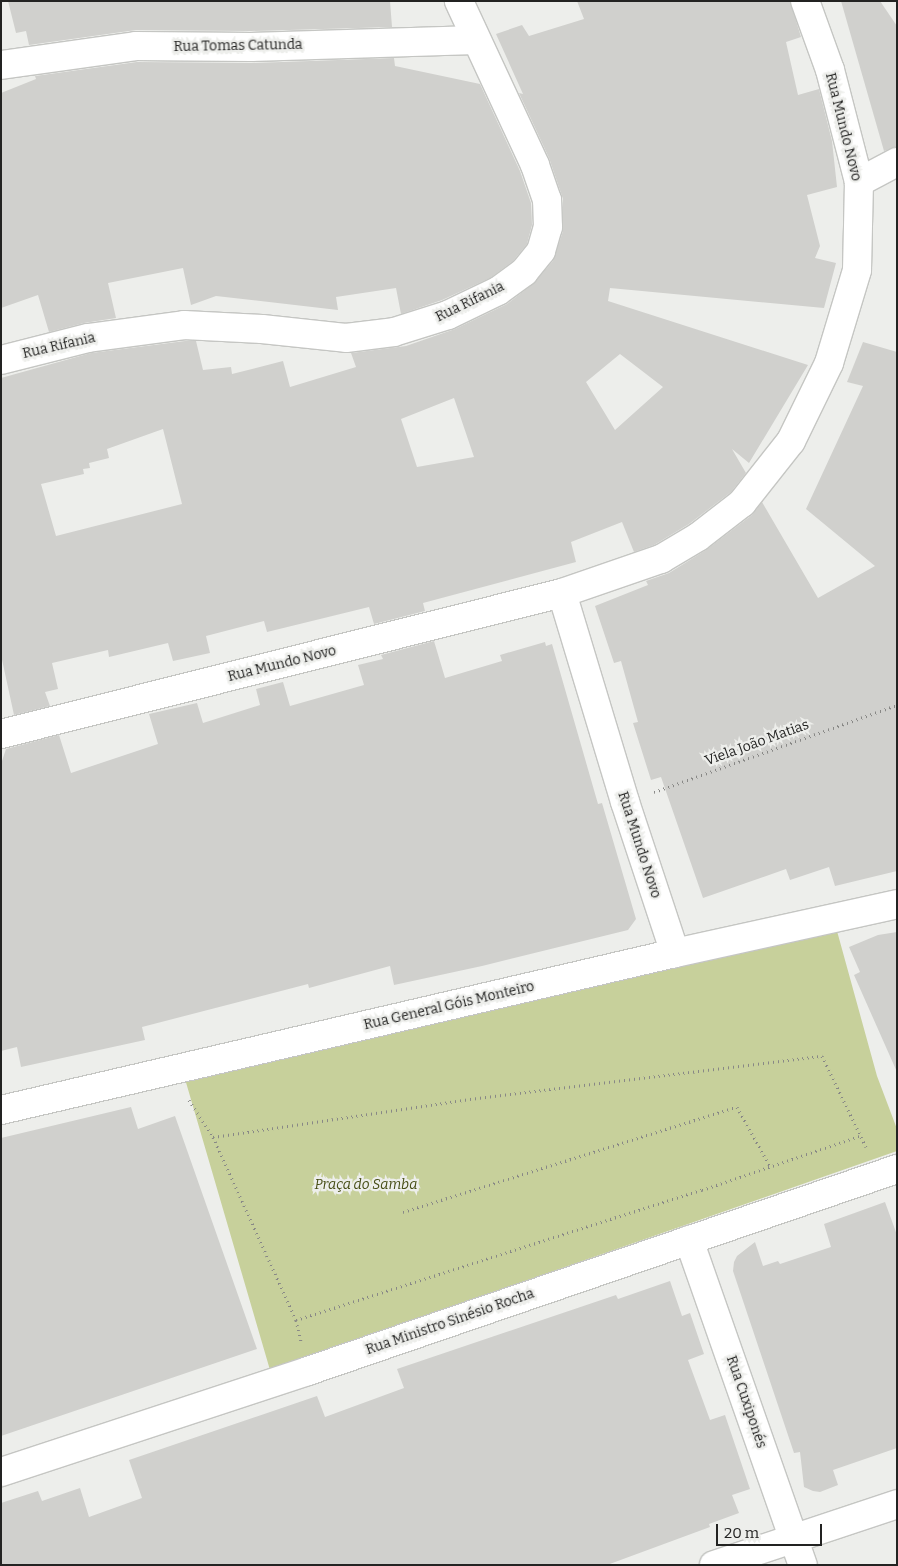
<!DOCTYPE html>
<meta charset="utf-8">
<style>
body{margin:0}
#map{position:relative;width:898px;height:1566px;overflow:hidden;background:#edeeeb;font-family:Bitter,serif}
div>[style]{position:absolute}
.green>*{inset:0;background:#c7d09b}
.building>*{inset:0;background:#d0d0cd}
.path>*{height:3px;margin-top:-1.5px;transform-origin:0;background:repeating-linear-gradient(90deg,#888886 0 1px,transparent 0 5px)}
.roads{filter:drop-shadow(1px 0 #c5c6c3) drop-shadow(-1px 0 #c5c6c3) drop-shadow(0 1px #c5c6c3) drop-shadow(0 -1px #c5c6c3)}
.minor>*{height:28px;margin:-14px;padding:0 14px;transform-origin:14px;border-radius:14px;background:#fff}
span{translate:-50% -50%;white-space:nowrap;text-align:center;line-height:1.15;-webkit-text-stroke:4.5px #edeeeb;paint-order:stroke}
.street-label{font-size:14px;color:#232322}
.park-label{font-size:14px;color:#474e16;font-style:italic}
.frame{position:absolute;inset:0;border:2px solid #232322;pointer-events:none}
.scale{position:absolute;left:716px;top:1524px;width:106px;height:22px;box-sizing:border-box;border:2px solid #232322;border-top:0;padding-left:6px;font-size:15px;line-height:18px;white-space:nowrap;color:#232322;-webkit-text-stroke:4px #edeeeb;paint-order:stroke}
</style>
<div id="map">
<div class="green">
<i style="clip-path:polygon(837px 931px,877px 1076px,897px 1129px,897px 1151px,270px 1370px,185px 1079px)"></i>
</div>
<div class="building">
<i style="clip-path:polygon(8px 1px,390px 1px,392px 27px,251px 31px,136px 30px,29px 45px,26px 31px,16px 33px)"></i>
<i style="clip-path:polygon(evenodd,577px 1px,790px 1px,801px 37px,786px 42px,798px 95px,819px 89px,832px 141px,837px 187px,807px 195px,820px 246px,815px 258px,836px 263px,824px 308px,610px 288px,608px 301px,808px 365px,749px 463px,732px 449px,746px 473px,731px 492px,689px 524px,654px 545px,634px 552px,622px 522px,571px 542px,576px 562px,423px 603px,425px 611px,374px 624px,369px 607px,267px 632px,264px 621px,206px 636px,210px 653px,173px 661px,168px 643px,109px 657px,108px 650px,52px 663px,58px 689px,45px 692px,50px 706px,14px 715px,1px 655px,1px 378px,91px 353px,185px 341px,196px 341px,203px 370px,231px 367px,232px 374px,283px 361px,290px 387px,356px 367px,351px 353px,406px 346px,455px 329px,507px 304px,533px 284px,553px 261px,563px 231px,563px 199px,549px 158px,519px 93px,523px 94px,496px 34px,522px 25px,529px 36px,584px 19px,577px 1px,620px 354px,663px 387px,615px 430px,586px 382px,620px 354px,577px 1px,454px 398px,474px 457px,417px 467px,401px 419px,454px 398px,577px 1px,163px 429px,182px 504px,56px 536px,41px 484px,84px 474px,83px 469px,90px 468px,89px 463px,109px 458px,107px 449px,163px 429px)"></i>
<i style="clip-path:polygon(841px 1px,880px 1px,897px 26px,897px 147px,884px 151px)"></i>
<i style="clip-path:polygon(394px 58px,395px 66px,480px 84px,520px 171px,531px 203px,532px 225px,527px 244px,513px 261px,490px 278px,442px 300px,401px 314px,396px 288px,336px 297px,338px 310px,216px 296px,191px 305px,183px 268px,108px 283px,116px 318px,84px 323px,49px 332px,38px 295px,1px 308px,1px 93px,36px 79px,35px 76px,137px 62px,251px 63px)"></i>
<i style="clip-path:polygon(863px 342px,897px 352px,897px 871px,835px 886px,829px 867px,790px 880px,786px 869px,703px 898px,661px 777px,651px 780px,633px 723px,638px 722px,621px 661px,614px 663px,595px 606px,648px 585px,646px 581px,669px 573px,706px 550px,752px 515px,762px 502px,818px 598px,875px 566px,806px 509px,863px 386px,847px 382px)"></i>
<i style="clip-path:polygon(434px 641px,445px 678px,502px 661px,500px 655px,545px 642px,546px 646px,552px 644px,598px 804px,602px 803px,636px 919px,628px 930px,482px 966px,394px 985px,390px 966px,309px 988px,308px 984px,142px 1027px,145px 1040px,21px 1067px,17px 1047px,1px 1051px,1px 764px,6px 749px,59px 735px,71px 773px,158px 744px,149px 714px,197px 703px,203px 723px,260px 705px,256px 689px,283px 682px,290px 706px,364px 685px,358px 665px,383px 659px,381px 655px)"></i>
<i style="clip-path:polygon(897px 932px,897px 1072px,854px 975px,860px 972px,849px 947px,878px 935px)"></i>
<i style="clip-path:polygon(131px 1107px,138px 1129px,175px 1116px,257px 1349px,1px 1436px,1px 1138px)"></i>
<i style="clip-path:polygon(885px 1202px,897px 1235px,897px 1448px,833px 1470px,838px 1485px,820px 1492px,813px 1491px,804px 1487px,800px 1452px,794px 1453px,733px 1271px,734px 1262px,737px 1256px,755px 1242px,763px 1266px,778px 1261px,780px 1264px,831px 1247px,824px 1224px)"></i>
<i style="clip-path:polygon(670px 1281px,682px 1316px,690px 1313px,704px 1354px,688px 1360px,710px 1420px,725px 1415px,750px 1489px,732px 1495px,739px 1513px,709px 1524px,710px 1527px,607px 1565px,1px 1565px,1px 1503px,38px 1491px,42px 1501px,80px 1488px,89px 1517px,142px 1498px,129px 1460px,317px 1396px,325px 1417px,404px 1388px,397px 1369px,616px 1295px,618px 1299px)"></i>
</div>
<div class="path">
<i style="left:654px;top:792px;width:258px;rotate:-19.7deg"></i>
<i style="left:189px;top:1100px;width:44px;rotate:57deg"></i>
<i style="left:213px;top:1137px;width:201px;rotate:65.6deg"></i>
<i style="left:296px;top:1320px;width:22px;rotate:77deg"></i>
<i style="left:213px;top:1137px;width:260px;rotate:-8.4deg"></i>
<i style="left:470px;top:1099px;width:355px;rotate:-7deg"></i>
<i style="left:822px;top:1056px;width:101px;rotate:64.2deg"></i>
<i style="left:403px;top:1212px;width:350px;rotate:-17.5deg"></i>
<i style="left:737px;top:1107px;width:68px;rotate:60.8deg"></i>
<i style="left:296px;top:1320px;width:426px;rotate:-17.8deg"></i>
<i style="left:702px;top:1190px;width:167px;rotate:-18.9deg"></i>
</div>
<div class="roads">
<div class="minor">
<i style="left:1px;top:65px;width:136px;rotate:-8deg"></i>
<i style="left:136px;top:46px;width:115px;rotate:0.5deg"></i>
<i style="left:251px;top:47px;width:225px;rotate:-1.8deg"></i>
<i style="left:859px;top:182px;width:43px;rotate:-27.8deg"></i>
<i style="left:1px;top:360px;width:90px;rotate:-14.2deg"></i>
<i style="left:88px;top:338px;width:97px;rotate:-7.7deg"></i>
<i style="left:184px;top:325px;width:78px;rotate:2.9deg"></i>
<i style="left:262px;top:329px;width:84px;rotate:6.1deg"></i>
<i style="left:346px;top:338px;width:48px;rotate:-7.1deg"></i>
<i style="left:394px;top:332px;width:57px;rotate:-17.5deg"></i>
<i style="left:448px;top:315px;width:55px;rotate:-25.6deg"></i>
<i style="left:498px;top:291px;width:32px;rotate:-36deg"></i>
<i style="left:524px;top:272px;width:27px;rotate:-51deg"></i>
<i style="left:541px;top:251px;width:25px;rotate:-74deg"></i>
<i style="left:548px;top:227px;width:27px;rotate:-92deg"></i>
<i style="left:547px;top:200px;width:37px;rotate:-109deg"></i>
<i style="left:535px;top:165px;width:181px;rotate:-114.9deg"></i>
<i style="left:562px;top:593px;width:218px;rotate:73.2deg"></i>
<i style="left:625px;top:802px;width:159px;rotate:71.7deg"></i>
<i style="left:1px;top:734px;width:578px;rotate:-14.11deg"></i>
<i style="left:562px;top:593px;width:105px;rotate:-19deg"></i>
<i style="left:661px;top:559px;width:43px;rotate:-30.7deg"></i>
<i style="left:698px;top:537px;width:56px;rotate:-37.7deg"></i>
<i style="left:742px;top:503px;width:79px;rotate:-51.7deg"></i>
<i style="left:791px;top:441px;width:87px;rotate:-64deg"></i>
<i style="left:829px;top:363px;width:97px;rotate:-73.2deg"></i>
<i style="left:857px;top:270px;width:88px;rotate:-88.7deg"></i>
<i style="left:859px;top:182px;width:116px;rotate:-104.5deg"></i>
<i style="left:830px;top:70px;width:73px;rotate:-109.9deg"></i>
<i style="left:1px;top:1110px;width:692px;rotate:-13.11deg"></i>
<i style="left:675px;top:953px;width:227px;rotate:-12.4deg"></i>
<i style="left:689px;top:1240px;width:344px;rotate:70.7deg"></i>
<i style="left:1px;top:1472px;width:323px;rotate:-18.2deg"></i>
<i style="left:308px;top:1371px;width:623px;rotate:-18.93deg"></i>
<i style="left:714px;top:1565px;width:193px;rotate:-18.4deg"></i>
</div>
</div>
<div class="street-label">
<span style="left:238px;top:46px;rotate:-1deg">Rua Tomas Catunda</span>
<span style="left:843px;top:127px;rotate:76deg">Rua Mundo Novo</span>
<span style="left:470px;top:302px;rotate:-26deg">Rua Rifania</span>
<span style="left:59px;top:346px;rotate:-13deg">Rua Rifania</span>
<span style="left:282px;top:664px;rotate:-14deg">Rua Mundo Novo</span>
<span style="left:757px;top:743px;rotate:-20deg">Viela João Matias</span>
<span style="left:639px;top:845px;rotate:72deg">Rua Mundo Novo</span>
<span style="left:449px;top:1006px;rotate:-13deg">Rua General Góis Monteiro</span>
<span style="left:450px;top:1322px;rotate:-19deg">Rua Ministro Sinésio Rocha</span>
<span style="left:746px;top:1402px;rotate:71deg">Rua Cuxiponés</span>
</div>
<div class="park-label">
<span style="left:366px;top:1185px">Praça do Samba</span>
</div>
<div class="frame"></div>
<div class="scale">20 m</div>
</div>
